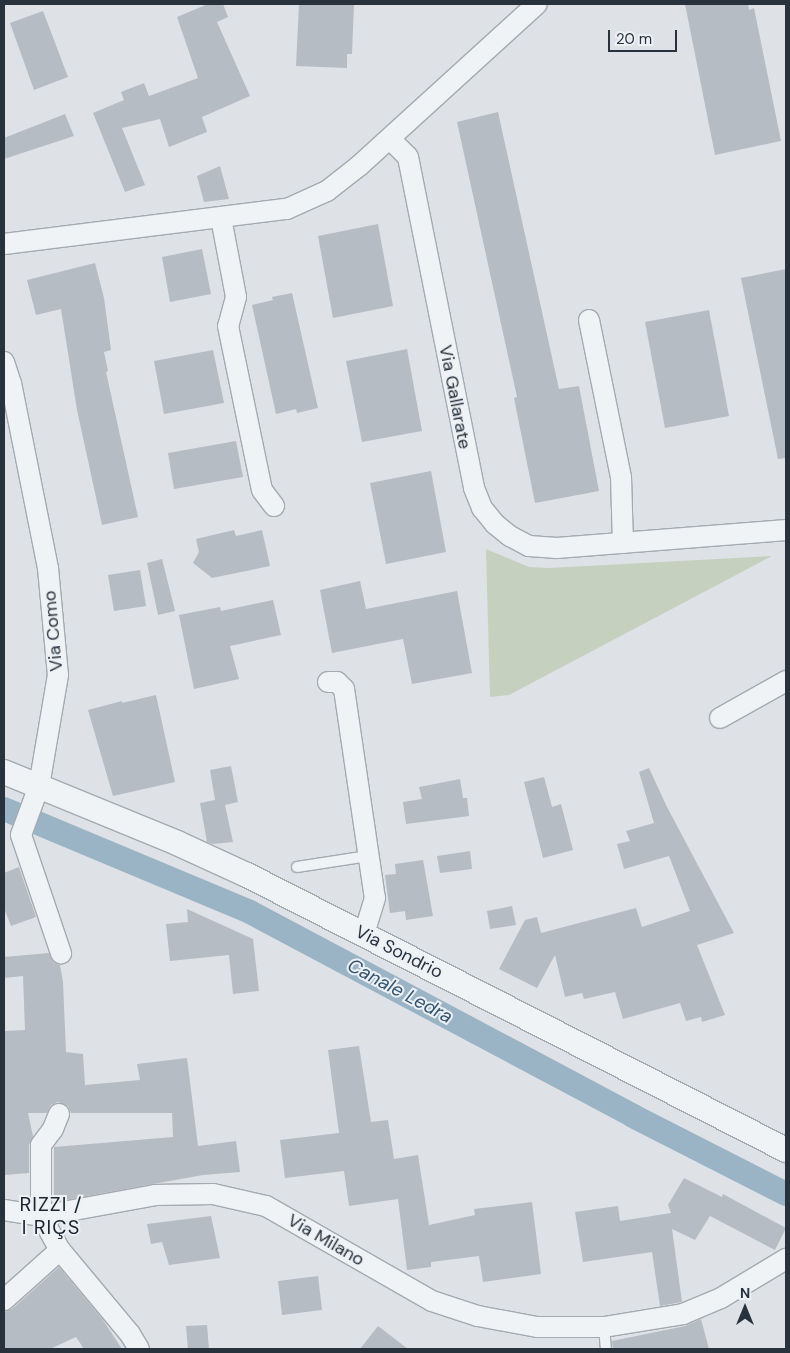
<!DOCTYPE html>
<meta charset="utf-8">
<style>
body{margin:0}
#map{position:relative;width:790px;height:1353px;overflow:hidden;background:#dee2e7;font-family:"DM Sans",sans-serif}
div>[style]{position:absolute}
.green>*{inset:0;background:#c5d0bf}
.canal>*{height:24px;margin:-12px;padding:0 12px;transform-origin:12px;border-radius:12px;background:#9ab4c6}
.building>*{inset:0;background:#b5bcc3}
.roads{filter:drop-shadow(1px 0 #a4aab1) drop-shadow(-1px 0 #a4aab1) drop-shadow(0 1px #a4aab1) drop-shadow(0 -1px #a4aab1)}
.service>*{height:10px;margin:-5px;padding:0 5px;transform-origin:5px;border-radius:5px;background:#f0f3f5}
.minor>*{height:20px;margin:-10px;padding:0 10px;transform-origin:10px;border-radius:10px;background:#f0f3f5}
.tertiary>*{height:24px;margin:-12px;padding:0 12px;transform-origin:12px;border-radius:12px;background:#f0f3f5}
span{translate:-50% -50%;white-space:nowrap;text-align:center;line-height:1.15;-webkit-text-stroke:4px #edf1f5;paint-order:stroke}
.street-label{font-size:18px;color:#28323d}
.water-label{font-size:19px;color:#34546f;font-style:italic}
.quarter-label{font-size:20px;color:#1a232e;letter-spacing:1px}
.frame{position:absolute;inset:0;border:5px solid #28323d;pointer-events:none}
.north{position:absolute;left:720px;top:1283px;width:50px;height:50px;-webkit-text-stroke:4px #edf1f5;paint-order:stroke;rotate:0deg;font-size:14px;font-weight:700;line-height:20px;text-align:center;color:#28323d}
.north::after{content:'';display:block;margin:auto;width:18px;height:22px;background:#28323d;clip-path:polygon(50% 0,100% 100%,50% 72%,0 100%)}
.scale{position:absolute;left:608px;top:30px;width:69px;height:22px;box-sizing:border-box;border:2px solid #28323d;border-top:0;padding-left:6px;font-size:15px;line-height:18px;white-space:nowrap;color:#28323d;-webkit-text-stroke:4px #edf1f5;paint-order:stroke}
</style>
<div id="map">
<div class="green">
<i style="clip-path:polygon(486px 549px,529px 567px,549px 568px,772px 556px,509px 695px,490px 697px)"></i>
</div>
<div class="canal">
<i style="left:4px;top:809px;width:267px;rotate:22.7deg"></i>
<i style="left:250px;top:912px;width:434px;rotate:28deg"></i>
<i style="left:633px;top:1116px;width:172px;rotate:27deg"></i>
</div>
<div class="building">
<i style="clip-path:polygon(208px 4px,223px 4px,228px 17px,217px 22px,250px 96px,202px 117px,207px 132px,169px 147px,160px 119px,122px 128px,145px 185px,125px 192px,93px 113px,124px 100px,121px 92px,144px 83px,149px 96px,198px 78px,177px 17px)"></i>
<i style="clip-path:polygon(299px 4px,354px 4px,352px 54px,347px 54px,347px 68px,296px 66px)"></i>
<i style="clip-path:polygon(685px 4px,748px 4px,749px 10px,754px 8px,781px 141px,715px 155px)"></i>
<i style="clip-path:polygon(43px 11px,68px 77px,34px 90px,10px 23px)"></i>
<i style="clip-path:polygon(498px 112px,559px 389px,579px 386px,599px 491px,535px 503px,514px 398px,517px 397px,457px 122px)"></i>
<i style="clip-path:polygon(65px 114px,74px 136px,4px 159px,4px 138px)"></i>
<i style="clip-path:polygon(220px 166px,229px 199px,204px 202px,197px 176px)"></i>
<i style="clip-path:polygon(378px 224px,393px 306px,333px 318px,318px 236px)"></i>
<i style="clip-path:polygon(202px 249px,211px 294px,170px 302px,162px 257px)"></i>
<i style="clip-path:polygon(95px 263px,104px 298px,111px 350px,104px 352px,108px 371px,106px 372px,138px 517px,102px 525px,77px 410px,61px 309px,36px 315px,27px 280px)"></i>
<i style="clip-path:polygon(786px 269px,786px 458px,778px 459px,741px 278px)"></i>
<i style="clip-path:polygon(292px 293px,318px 408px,297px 413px,296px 409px,276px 414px,252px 305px,273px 300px,272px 297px)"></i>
<i style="clip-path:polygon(709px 310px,729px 416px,665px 428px,645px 322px)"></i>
<i style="clip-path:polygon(407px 349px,422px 431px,362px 442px,346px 361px)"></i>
<i style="clip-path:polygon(213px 350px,224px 403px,164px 414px,154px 361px)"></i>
<i style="clip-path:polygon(236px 441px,243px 477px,174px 489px,168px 453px)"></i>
<i style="clip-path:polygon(431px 471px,446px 552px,386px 564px,370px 483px)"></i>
<i style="clip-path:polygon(234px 530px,236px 536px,262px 530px,270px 566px,212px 578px,193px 563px,199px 552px,196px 539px)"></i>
<i style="clip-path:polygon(162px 559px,175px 611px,158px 615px,147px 563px)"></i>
<i style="clip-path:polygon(140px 570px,146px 606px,114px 611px,108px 575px)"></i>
<i style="clip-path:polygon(360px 581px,366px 609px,457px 591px,472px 673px,412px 684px,403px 639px,332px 653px,320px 590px)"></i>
<i style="clip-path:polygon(273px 600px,281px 635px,230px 646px,239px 679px,194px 689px,179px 615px,220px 607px,221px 611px)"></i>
<i style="clip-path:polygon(156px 695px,175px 782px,113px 796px,88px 710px,122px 701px,122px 703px)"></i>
<i style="clip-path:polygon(231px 766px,238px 802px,225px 805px,233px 842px,213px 844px,207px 842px,200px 803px,215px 800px,210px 770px)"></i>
<i style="clip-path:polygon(649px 768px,667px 807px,734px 933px,697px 945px,725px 1015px,702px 1022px,701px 1017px,686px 1021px,680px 1003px,623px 1019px,615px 992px,584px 999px,582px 993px,565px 997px,555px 955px,537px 988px,499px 969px,525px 920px,537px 917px,541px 933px,636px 908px,642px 927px,690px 911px,669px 856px,624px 869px,617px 844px,630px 841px,626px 831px,654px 823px,639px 772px)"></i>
<i style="clip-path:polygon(544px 777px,552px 807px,561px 804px,573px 850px,543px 858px,524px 782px)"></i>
<i style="clip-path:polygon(460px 779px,463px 798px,467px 798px,469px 816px,406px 824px,403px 802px,422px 799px,419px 787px)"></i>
<i style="clip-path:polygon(470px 851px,472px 869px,440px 873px,437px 856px)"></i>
<i style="clip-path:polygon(423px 860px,433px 916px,406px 920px,405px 911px,390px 913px,385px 875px,396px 874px,395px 864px)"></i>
<i style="clip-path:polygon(19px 867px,36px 917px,11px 926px,4px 908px,4px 873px)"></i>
<i style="clip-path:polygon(512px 906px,516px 925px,490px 929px,487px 911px)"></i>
<i style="clip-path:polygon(187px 909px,253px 939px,259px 991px,233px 994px,229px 955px,170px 961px,166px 924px,188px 922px)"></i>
<i style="clip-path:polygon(49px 953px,53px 962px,60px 965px,63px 982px,66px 1052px,83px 1054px,85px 1085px,140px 1080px,137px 1064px,187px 1058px,198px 1146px,236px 1141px,240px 1172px,203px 1175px,54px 1202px,54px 1147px,173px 1137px,172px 1113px,71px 1113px,68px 1106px,58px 1102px,51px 1105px,47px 1113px,28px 1113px,33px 1136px,29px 1145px,29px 1173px,4px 1175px,4px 1031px,25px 1030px,23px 976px,4px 978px,4px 957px)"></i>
<i style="clip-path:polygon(359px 1046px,371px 1122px,388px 1120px,394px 1159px,418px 1155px,429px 1225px,475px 1215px,474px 1209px,532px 1202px,541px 1274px,483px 1282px,479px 1256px,431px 1262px,431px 1267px,407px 1270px,398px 1199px,349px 1206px,344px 1171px,285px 1178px,280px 1140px,339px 1133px,328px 1050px)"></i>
<i style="clip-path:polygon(684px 1178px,722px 1197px,723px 1194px,786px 1228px,775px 1250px,710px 1216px,695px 1240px,672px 1229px,682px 1302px,660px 1306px,652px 1252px,583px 1262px,575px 1212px,618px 1206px,620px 1221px,671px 1213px,668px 1205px)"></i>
<i style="clip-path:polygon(211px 1216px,220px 1258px,169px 1265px,162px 1242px,151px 1244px,147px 1224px)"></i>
<i style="clip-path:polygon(59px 1267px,103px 1320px,122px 1349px,84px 1349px,76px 1337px,50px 1349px,4px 1349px,4px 1312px,12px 1309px)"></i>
<i style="clip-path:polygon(318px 1276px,322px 1310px,282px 1315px,278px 1281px)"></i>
<i style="clip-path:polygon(701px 1319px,709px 1349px,613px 1349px,612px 1341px,685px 1326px)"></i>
<i style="clip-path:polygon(207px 1325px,209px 1349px,188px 1349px,186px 1326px)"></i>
<i style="clip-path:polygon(378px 1326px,408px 1349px,360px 1349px)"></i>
</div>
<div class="roads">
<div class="service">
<i style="left:297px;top:867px;width:72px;rotate:-8.8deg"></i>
<i style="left:604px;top:1327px;width:22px;rotate:85deg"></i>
</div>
<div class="minor">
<i style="left:390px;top:139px;width:25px;rotate:45deg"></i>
<i style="left:408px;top:157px;width:338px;rotate:78.7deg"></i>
<i style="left:474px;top:488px;width:22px;rotate:68deg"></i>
<i style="left:482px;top:508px;width:21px;rotate:51deg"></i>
<i style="left:495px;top:524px;width:19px;rotate:39deg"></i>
<i style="left:510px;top:536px;width:21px;rotate:28deg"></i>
<i style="left:529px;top:546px;width:28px;rotate:4deg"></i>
<i style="left:557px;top:548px;width:230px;rotate:-4.5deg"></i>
<i style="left:221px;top:218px;width:80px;rotate:79.2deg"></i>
<i style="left:236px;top:297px;width:30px;rotate:105deg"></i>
<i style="left:228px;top:326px;width:167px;rotate:78.3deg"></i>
<i style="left:262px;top:490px;width:20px;rotate:53deg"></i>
<i style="left:4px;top:244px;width:285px;rotate:-7.1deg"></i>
<i style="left:287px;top:209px;width:44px;rotate:-24.2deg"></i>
<i style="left:327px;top:191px;width:42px;rotate:-38.2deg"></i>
<i style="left:360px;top:165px;width:239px;rotate:-42.3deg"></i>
<i style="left:589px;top:320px;width:160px;rotate:78.5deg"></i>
<i style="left:621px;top:477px;width:66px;rotate:88.3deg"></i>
<i style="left:4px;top:362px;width:22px;rotate:72deg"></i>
<i style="left:11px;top:383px;width:189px;rotate:78.7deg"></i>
<i style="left:48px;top:568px;width:107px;rotate:84.7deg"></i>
<i style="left:58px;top:675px;width:113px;rotate:99.7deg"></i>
<i style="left:39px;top:786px;width:52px;rotate:110.2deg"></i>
<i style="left:21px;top:835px;width:125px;rotate:71.3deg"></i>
<i style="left:328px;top:682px;width:9px"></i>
<i style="left:337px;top:682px;width:10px;rotate:45deg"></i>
<i style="left:344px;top:689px;width:211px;rotate:81.6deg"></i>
<i style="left:375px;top:898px;width:38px;rotate:107deg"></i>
<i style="left:720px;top:718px;width:76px;rotate:-29.3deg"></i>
<i style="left:59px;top:1114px;width:16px;rotate:112deg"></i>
<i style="left:53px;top:1129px;width:20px;rotate:127deg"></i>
<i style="left:41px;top:1145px;width:71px;rotate:90deg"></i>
<i style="left:41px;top:1216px;width:39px;rotate:61deg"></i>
<i style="left:60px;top:1250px;width:109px;rotate:50.2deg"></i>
<i style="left:130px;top:1334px;width:17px;rotate:59deg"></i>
<i style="left:4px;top:1210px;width:37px;rotate:9deg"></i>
<i style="left:41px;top:1216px;width:116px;rotate:-10.4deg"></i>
<i style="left:155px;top:1195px;width:58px;rotate:-1deg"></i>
<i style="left:213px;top:1194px;width:54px;rotate:12.8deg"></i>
<i style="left:266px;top:1206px;width:191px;rotate:29.8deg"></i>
<i style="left:432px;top:1301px;width:48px;rotate:18.1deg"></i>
<i style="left:478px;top:1316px;width:60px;rotate:10.6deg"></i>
<i style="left:537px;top:1327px;width:67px"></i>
<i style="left:604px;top:1327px;width:80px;rotate:-9.3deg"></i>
<i style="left:683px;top:1314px;width:41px;rotate:-22.8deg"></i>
<i style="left:721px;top:1298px;width:76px;rotate:-31deg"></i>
<i style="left:4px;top:1300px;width:75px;rotate:-41.8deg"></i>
</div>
<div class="tertiary">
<i style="left:4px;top:772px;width:187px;rotate:22.3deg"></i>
<i style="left:177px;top:843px;width:77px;rotate:24.6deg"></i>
<i style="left:247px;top:875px;width:605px;rotate:27.03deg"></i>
</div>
</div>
<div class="street-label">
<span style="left:455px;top:397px;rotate:79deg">Via Gallarate</span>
<span style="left:53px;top:631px;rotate:-95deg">Via Como</span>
<span style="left:399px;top:952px;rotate:27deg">Via Sondrio</span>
<span style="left:326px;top:1240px;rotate:30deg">Via Milano</span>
</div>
<div class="water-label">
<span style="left:400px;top:991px;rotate:28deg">Canale Ledra</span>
</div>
<div class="quarter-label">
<span style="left:51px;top:1216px">RIZZI /<br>I RIÇS</span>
</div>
<div class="frame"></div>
<div class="north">N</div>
<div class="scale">20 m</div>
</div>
